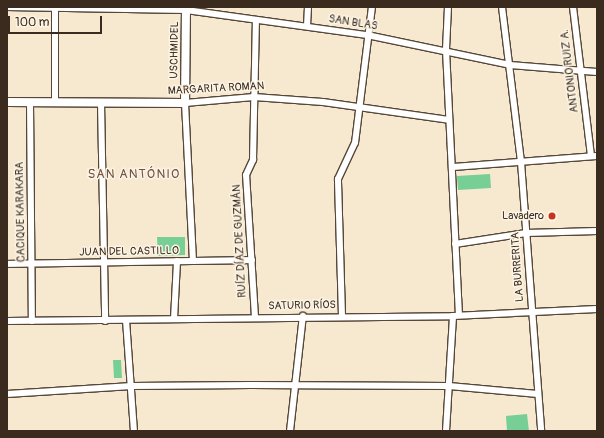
<!DOCTYPE html>
<meta charset="utf-8">
<style>
body{margin:0}
#map{position:relative;width:604px;height:438px;overflow:hidden;background:#f6e9d0;font-family:Pangolin,sans-serif}
div>[style]{position:absolute}
.green>*{inset:0;background:#77cf95}
.roads{filter:drop-shadow(1px 0 #574739) drop-shadow(-1px 0 #574739) drop-shadow(0 1px #574739) drop-shadow(0 -1px #574739)}
.street>*{height:6px;margin:-3px;padding:0 3px;transform-origin:3px;border-radius:3px;background:#fff}
.secondary>*{height:8px;margin:-4px;padding:0 4px;transform-origin:4px;border-radius:4px;background:#fff}
.dots>*{width:11px;height:11px;translate:-50% -50%;box-sizing:border-box;border:2px solid #fcf5e5;border-radius:50%}
span{translate:-50% -50%;white-space:nowrap;text-align:center;line-height:1.15;-webkit-text-stroke:3px #fcf5e5;paint-order:stroke}
.street-label{font-size:11px;color:#3b2a1e}
.poi-label{font-size:11px;color:#3b2a1e}
.right{translate:-100% -50%;text-align:right}
.quarter-label{font-size:13px;color:#755247;letter-spacing:1px}
.frame{position:absolute;inset:0;border:8px solid #3b2a1e;pointer-events:none}
.scale{position:absolute;left:8px;top:16px;width:94px;height:18px;box-sizing:border-box;border:2px solid #3b2a1e;border-top:0;padding-left:5px;font-size:12px;line-height:14px;white-space:nowrap;color:#3b2a1e;-webkit-text-stroke:3px #fcf5e5;paint-order:stroke}
</style>
<div id="map">
<div class="green">
<i style="clip-path:polygon(490px 174px,491px 188px,458px 190px,457px 176px)"></i>
<i style="clip-path:polygon(157px 237px,185px 237px,185px 255px,158px 256px)"></i>
<i style="clip-path:polygon(113px 360px,121px 360px,122px 378px,114px 378px)"></i>
<i style="clip-path:polygon(527px 414px,529px 431px,507px 431px,506px 416px)"></i>
</div>
<div class="roads">
<div class="street">
<i style="left:7px;top:7px;width:179px;rotate:1deg"></i>
<i style="left:186px;top:10px;width:183px;rotate:7.9deg"></i>
<i style="left:367px;top:35px;width:146px;rotate:11.8deg"></i>
<i style="left:510px;top:65px;width:87px;rotate:4.6deg"></i>
<i style="left:448px;top:7px;width:43px;rotate:92.7deg"></i>
<i style="left:446px;top:50px;width:265px;rotate:87.2deg"></i>
<i style="left:502px;top:7px;width:156px;rotate:83deg"></i>
<i style="left:521px;top:162px;width:270px;rotate:85.7deg"></i>
<i style="left:573px;top:7px;width:150px;rotate:83.1deg"></i>
<i style="left:307px;top:26px;width:19px;rotate:-87deg"></i>
<i style="left:30px;top:103px;width:218px;rotate:89.5deg"></i>
<i style="left:55px;top:103px;width:95px;rotate:-90deg"></i>
<i style="left:101px;top:103px;width:218px;rotate:88.9deg"></i>
<i style="left:453px;top:167px;width:144px;rotate:-4.4deg"></i>
<i style="left:455px;top:244px;width:72px;rotate:-8.8deg"></i>
<i style="left:526px;top:233px;width:71px;rotate:-1.6deg"></i>
<i style="left:193px;top:261px;width:158px;rotate:-92.9deg"></i>
<i style="left:185px;top:103px;width:69px;rotate:-5deg"></i>
<i style="left:254px;top:97px;width:69px;rotate:4.1deg"></i>
<i style="left:323px;top:102px;width:127px;rotate:8.1deg"></i>
<i style="left:7px;top:264px;width:245px;rotate:-0.9deg"></i>
<i style="left:342px;top:316px;width:137px;rotate:-91.7deg"></i>
<i style="left:338px;top:179px;width:40px;rotate:-65deg"></i>
<i style="left:355px;top:143px;width:137px;rotate:-82.9deg"></i>
<i style="left:255px;top:317px;width:142px;rotate:-93.6deg"></i>
<i style="left:246px;top:175px;width:17px;rotate:-65deg"></i>
<i style="left:253px;top:160px;width:140px;rotate:-88.8deg"></i>
<i style="left:174px;top:319px;width:58px;rotate:-87deg"></i>
<i style="left:126px;top:320px;width:111px;rotate:85.9deg"></i>
<i style="left:7px;top:321px;width:446px;rotate:-0.6deg"></i>
<i style="left:453px;top:316px;width:144px;rotate:-2.8deg"></i>
<i style="left:7px;top:394px;width:125px;rotate:-3.7deg"></i>
<i style="left:132px;top:386px;width:119px;rotate:-0.5deg"></i>
<i style="left:251px;top:385px;width:198px;rotate:0.3deg"></i>
<i style="left:449px;top:386px;width:89px;rotate:5.1deg"></i>
<i style="left:290px;top:431px;width:116px;rotate:-83.6deg"></i>
<i style="left:446px;top:431px;width:115px;rotate:-86.5deg"></i>
</div>
<div class="secondary">
<i style="left:7px;top:102px;width:178px;rotate:0.3deg"></i>
<i style="left:185px;top:103px;width:96px;rotate:-89.4deg"></i>
</div>
</div>
<div class="dots">
<i style="left:552px;top:216px;background:#c8321e"></i>
</div>
<div class="street-label">
<span style="left:353px;top:23px;rotate:9deg">SAN BLAS</span>
<span style="left:175px;top:50px;rotate:-89deg">USCHMIDEL</span>
<span style="left:570px;top:71px;rotate:-97deg">ANTONIO RUIZ A.</span>
<span style="left:216px;top:89px;rotate:-3deg">MARGARITA ROMAN</span>
<span style="left:21px;top:212px;rotate:-91deg">CACIQUE KARAKARA</span>
<span style="left:240px;top:241px;rotate:-93deg">RUÍZ DÍAZ DE GUZMÁN</span>
<span style="left:129px;top:252px;rotate:-1deg">JUAN DEL CASTILLO</span>
<span style="left:518px;top:267px;rotate:-94deg">LA BURRERITA</span>
<span style="left:302px;top:306px;rotate:-1deg">SATURIO RÍOS</span>
</div>
<div class="poi-label">
<span class="right" style="left:544px;top:216px">Lavadero</span>
</div>
<div class="quarter-label">
<span style="left:134px;top:174px">SAN ANTÓNIO</span>
</div>
<div class="frame"></div>
<div class="scale">100 m</div>
</div>
